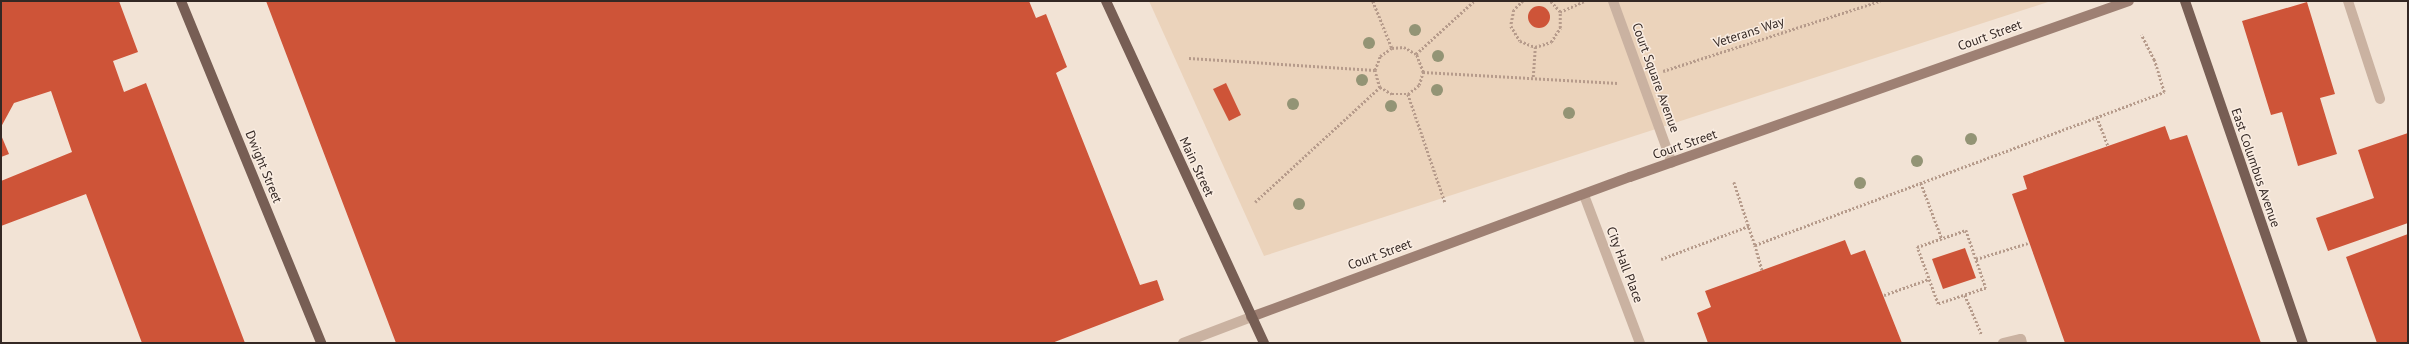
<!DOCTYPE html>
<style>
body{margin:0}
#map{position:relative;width:2409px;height:344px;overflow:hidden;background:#f2e3d5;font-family:"PT Sans",sans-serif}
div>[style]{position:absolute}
.plaza>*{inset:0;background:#ebd3bb}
.building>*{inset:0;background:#ce5438}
.round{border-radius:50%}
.path>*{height:2.5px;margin-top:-1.25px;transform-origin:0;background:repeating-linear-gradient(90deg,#b69b8b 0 2px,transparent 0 4px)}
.service>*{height:10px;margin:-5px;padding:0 5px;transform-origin:5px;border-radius:5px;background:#cab2a1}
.pedestrian>*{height:10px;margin:-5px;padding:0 5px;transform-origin:5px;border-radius:5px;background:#cab2a1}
.minor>*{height:10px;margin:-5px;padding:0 5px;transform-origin:5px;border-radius:5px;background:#cab2a1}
.secondary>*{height:10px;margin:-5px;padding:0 5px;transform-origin:5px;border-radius:5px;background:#9e8073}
.primary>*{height:10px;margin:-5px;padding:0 5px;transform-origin:5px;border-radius:5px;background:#775e54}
.trees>*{width:12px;height:12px;margin:-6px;border-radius:50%;background:#939475}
span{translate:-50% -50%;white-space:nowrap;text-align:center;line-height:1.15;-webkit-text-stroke:3px #faede2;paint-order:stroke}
.street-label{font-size:13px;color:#342824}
.frame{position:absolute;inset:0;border:2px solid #342824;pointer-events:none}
</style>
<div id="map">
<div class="plaza">
<i style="clip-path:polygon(1149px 1px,2051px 1px,1264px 256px)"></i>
</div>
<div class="building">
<i style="clip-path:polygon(1px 1px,119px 1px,138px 52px,113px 61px,124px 92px,146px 83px,245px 343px,142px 343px,86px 194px,1px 226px,1px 181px,72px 152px,51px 91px,14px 103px,1px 127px)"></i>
<i style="clip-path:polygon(266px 1px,1029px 1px,1036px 18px,1046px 14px,1067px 67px,1056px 73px,1140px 285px,1157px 280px,1164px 300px,1052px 343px,396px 343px)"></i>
<i style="clip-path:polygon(2307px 2px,2335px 94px,2320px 98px,2337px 154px,2298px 166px,2282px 112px,2271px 115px,2242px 21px)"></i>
<i class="round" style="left:1528px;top:6px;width:22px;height:22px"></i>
<i style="clip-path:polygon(1226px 83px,1241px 115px,1229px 121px,1213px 89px)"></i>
<i style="clip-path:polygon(2165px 126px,2170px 140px,2187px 135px,2261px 343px,2065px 343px,2012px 194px,2027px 189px,2023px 176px)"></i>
<i style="clip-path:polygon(2408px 133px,2408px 223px,2328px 251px,2316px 218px,2374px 198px,2358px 150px)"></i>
<i style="clip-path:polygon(1px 135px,9px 154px,1px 157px)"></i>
<i style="clip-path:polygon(2408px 234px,2408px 343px,2377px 343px,2346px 257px)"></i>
<i style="clip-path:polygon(1845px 240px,1851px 255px,1865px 250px,1902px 343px,1708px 343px,1697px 313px,1711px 307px,1705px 291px)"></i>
<i style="clip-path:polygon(1965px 248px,1976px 278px,1943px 289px,1932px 259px)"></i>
</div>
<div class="path">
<i style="left:1373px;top:1px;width:51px;rotate:68deg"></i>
<i style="left:1392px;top:48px;width:12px;rotate:-5deg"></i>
<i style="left:1404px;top:47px;width:14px;rotate:30deg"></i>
<i style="left:1523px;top:1px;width:13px;rotate:135deg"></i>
<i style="left:1514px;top:10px;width:16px;rotate:101deg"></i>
<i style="left:1511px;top:26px;width:17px;rotate:59deg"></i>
<i style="left:1520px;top:41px;width:16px;rotate:22deg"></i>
<i style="left:1535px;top:47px;width:17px;rotate:-17deg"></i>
<i style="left:1551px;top:42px;width:17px;rotate:-57deg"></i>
<i style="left:1560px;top:28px;width:16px;rotate:-90deg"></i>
<i style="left:1560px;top:12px;width:15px;rotate:-132deg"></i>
<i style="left:1560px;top:12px;width:27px;rotate:-24deg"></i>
<i style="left:1189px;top:58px;width:186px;rotate:3.7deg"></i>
<i style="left:1375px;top:70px;width:18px;rotate:74deg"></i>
<i style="left:1375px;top:70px;width:15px;rotate:-70deg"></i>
<i style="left:1380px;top:56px;width:14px;rotate:-34deg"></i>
<i style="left:1663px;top:71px;width:228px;rotate:-17.9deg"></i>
<i style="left:1423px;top:72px;width:19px;rotate:-111deg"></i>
<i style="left:1416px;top:54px;width:79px;rotate:-42.4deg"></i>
<i style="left:1533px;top:77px;width:30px;rotate:-86deg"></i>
<i style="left:1408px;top:94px;width:14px;rotate:-39deg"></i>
<i style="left:1419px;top:85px;width:14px;rotate:-73deg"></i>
<i style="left:1423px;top:72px;width:195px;rotate:3.2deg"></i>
<i style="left:2097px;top:117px;width:31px;rotate:69deg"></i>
<i style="left:1734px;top:182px;width:66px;rotate:71.6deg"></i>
<i style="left:1755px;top:245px;width:437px;rotate:-20.5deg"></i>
<i style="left:2164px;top:92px;width:34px;rotate:-107deg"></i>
<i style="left:2154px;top:60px;width:28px;rotate:-117deg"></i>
<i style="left:1921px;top:183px;width:60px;rotate:69.4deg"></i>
<i style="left:1255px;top:202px;width:170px;rotate:-42.6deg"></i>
<i style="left:1380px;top:87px;width:14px;rotate:30deg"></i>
<i style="left:1392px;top:94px;width:16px"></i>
<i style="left:1408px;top:94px;width:114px;rotate:71.1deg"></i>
<i style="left:1966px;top:230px;width:61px;rotate:71deg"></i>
<i style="left:1986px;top:288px;width:51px;rotate:161.6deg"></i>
<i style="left:1938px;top:304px;width:61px;rotate:-110.2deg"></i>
<i style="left:1917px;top:247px;width:52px;rotate:-19.1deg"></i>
<i style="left:1755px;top:245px;width:26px;rotate:74deg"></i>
<i style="left:1661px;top:259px;width:94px;rotate:-20.6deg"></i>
<i style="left:1976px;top:259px;width:54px;rotate:-17.1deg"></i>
<i style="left:1884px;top:295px;width:48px;rotate:-19.6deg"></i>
<i style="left:1965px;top:295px;width:43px;rotate:67deg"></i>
</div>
<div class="service">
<i style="left:2348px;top:1px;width:103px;rotate:71.9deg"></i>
<i style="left:2003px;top:343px;width:18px;rotate:-13deg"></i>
<i style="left:2021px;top:339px;width:4px;rotate:76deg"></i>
</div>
<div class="pedestrian">
<i style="left:1613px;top:1px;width:172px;rotate:70deg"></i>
<i style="left:1183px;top:343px;width:73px;rotate:-20.9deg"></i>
</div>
<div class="minor">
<i style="left:1584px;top:195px;width:158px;rotate:69.3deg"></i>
</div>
<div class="secondary">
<i style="left:1251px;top:317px;width:404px;rotate:-20.3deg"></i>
<i style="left:1630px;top:177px;width:529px;rotate:-19.43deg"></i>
</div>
<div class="primary">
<i style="left:181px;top:1px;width:370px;rotate:67.7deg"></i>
<i style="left:1106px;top:1px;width:377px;rotate:65.2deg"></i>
<i style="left:2185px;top:1px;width:362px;rotate:71deg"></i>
</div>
<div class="trees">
<i style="left:1415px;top:30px"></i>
<i style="left:1369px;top:43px"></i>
<i style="left:1438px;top:56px"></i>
<i style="left:1362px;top:80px"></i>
<i style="left:1437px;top:90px"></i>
<i style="left:1293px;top:104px"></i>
<i style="left:1391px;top:106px"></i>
<i style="left:1569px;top:113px"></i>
<i style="left:1971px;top:139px"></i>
<i style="left:1917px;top:161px"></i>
<i style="left:1860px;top:183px"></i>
<i style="left:1299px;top:204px"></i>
</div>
<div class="street-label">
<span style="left:1749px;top:33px;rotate:-18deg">Veterans Way</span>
<span style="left:1990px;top:36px;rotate:-20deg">Court Street</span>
<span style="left:1655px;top:78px;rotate:70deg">Court Square Avenue</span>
<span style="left:1685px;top:145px;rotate:-19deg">Court Street</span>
<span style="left:263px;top:167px;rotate:68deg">Dwight Street</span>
<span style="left:1196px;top:167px;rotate:65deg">Main Street</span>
<span style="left:2255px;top:168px;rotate:71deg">East Columbus Avenue</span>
<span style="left:1380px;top:255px;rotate:-20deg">Court Street</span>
<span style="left:1624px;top:265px;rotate:69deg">City Hall Place</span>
</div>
<div class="frame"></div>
</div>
